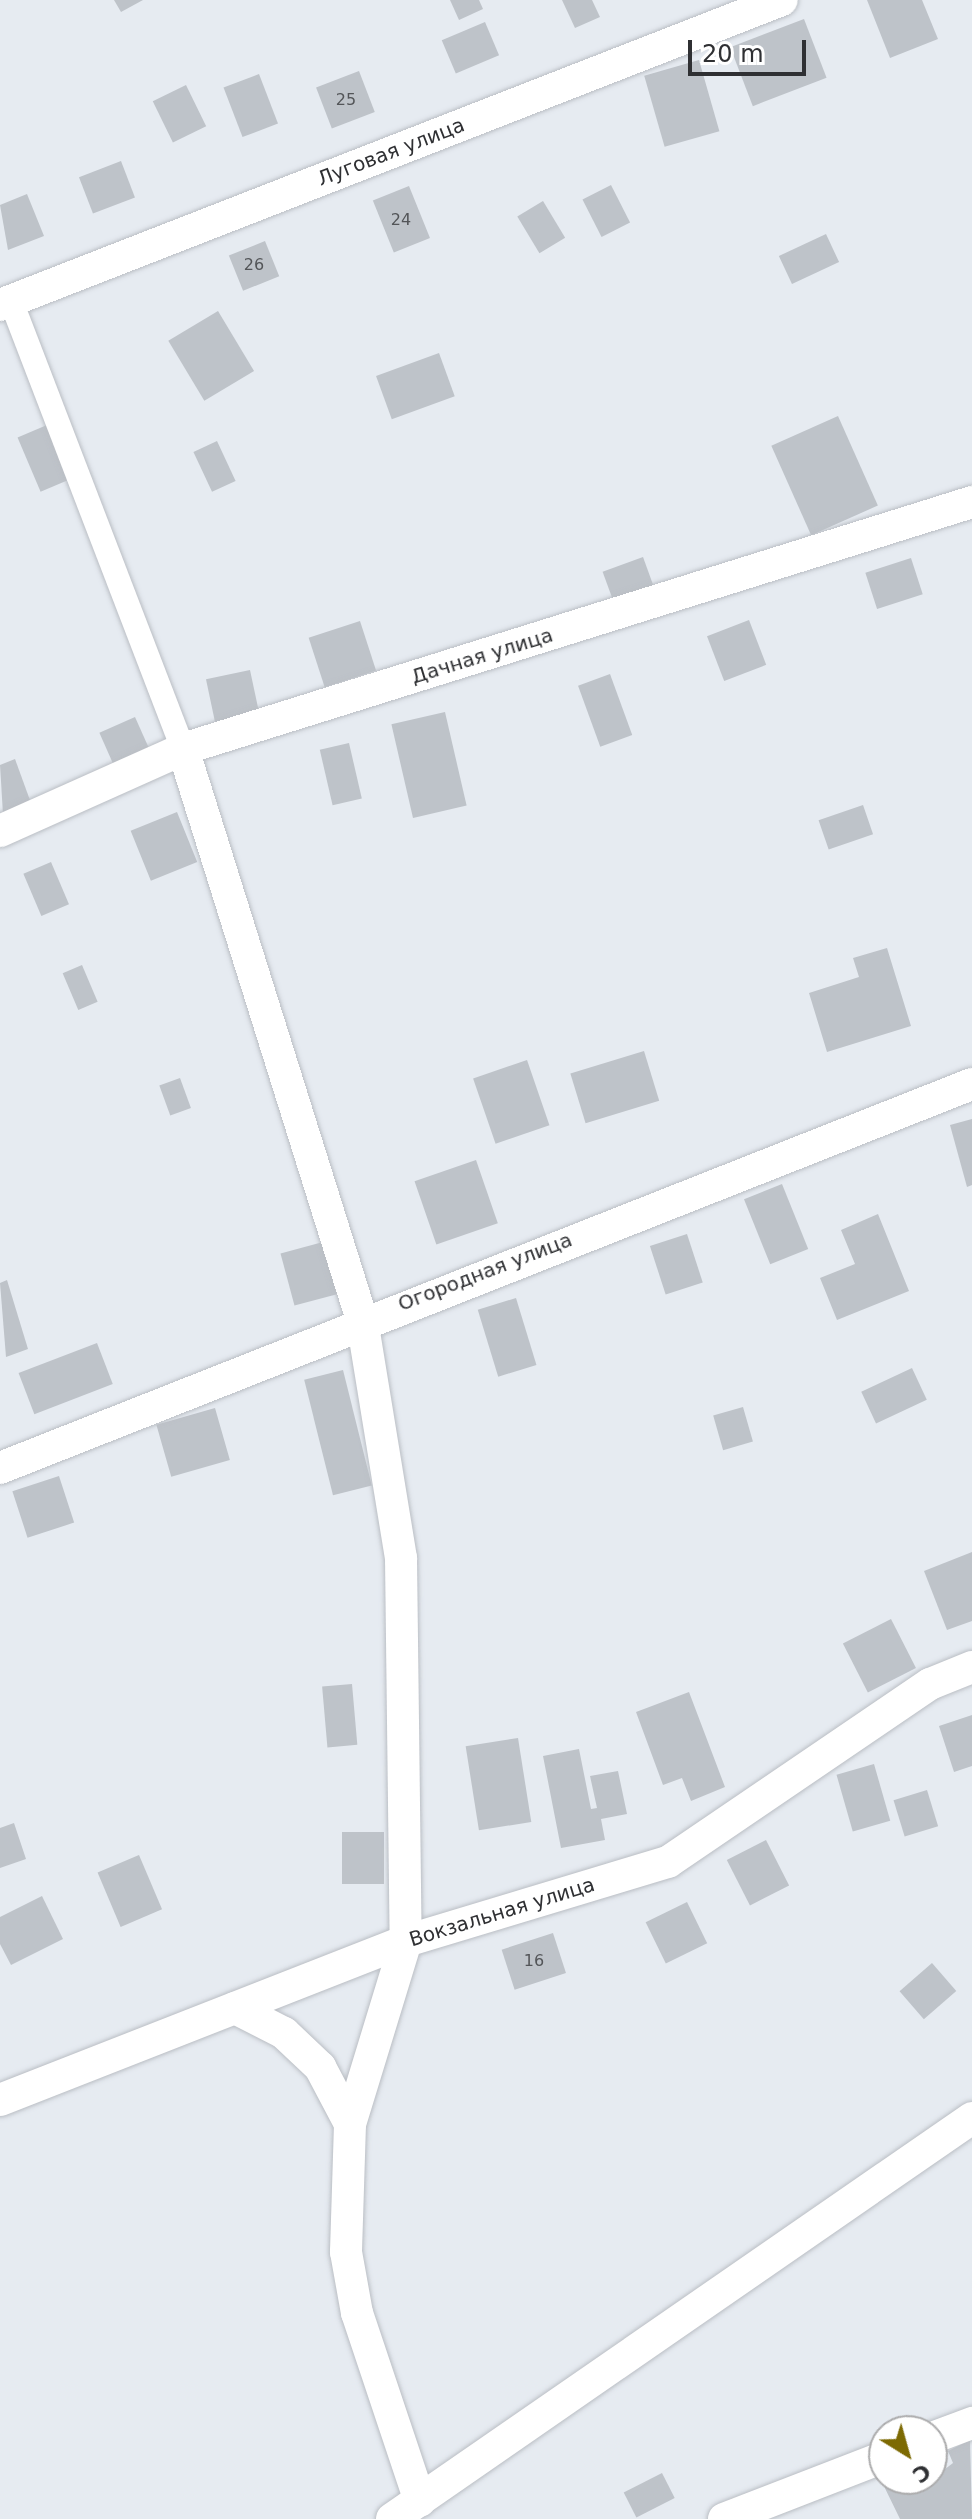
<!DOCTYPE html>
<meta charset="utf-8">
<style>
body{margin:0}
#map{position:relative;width:972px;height:2519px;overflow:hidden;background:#e6ebf1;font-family:"DejaVu Sans",sans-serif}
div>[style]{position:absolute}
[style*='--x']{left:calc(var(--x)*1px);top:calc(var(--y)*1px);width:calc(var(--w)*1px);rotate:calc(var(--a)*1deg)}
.building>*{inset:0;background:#bec3c9;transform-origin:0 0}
.roads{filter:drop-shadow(0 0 2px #babec4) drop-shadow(0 0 2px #babec4)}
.pedestrian>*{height:24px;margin:-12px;padding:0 12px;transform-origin:12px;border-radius:12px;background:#fff}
.minor>*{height:32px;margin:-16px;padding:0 16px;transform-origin:16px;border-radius:16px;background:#fff}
span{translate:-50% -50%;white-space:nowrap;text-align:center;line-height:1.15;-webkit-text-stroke:6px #fff;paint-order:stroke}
.number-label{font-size:16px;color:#535558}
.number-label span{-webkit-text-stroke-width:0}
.street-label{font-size:20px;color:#2f3033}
.north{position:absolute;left:868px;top:2415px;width:80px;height:80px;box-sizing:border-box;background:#fff;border:2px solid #acacad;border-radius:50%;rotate:143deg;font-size:22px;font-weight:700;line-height:32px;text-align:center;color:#2f3033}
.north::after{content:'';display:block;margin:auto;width:28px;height:36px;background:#7d6a03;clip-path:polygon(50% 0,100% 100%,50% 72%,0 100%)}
.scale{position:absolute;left:688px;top:40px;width:118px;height:36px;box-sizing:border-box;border:4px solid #2f3033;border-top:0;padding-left:10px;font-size:24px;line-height:28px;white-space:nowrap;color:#2f3033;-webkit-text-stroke:6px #fff;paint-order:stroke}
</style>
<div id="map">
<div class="building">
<div style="clip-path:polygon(114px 0,143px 0,121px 12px)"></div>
<div style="clip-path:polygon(450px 0,479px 0,483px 9px,459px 20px)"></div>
<div style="clip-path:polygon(562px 0,592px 0,600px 17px,575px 28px)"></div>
<div style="clip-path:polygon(867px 0,922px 0,938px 39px,890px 58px)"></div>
<div style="left:804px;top:19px;width:63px;height:79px;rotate:69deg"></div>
<div style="left:485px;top:22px;width:36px;height:47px;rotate:67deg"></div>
<div style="left:699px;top:60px;width:74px;height:57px;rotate:74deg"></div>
<div style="left:359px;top:71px;width:44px;height:46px;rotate:69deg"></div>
<div style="left:259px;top:74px;width:53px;height:38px;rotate:69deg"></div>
<div style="left:186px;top:85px;width:46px;height:37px;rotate:64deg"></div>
<div style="left:121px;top:161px;width:39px;height:45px;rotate:69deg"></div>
<div style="left:611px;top:185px;width:42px;height:32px;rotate:63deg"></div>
<div style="left:409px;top:186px;width:56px;height:39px;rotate:68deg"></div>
<div style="clip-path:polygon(27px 194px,44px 236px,8px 250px,0 205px)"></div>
<div style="left:543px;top:201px;width:43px;height:30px;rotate:59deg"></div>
<div style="left:826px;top:234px;width:31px;height:52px;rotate:65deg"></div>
<div style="left:265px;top:241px;width:38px;height:39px;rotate:68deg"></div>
<div style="left:218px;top:311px;width:70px;height:58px;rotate:59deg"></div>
<div style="left:439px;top:353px;width:46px;height:67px;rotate:70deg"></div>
<div style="left:838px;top:416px;width:98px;height:73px;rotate:66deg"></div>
<div style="left:47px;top:425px;width:59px;height:32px;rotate:67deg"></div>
<div style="left:217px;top:441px;width:44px;height:26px;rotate:65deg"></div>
<div style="left:643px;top:557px;width:35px;height:43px;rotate:70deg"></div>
<div style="left:911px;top:558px;width:38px;height:48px;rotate:72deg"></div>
<div style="left:749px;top:620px;width:48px;height:45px;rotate:69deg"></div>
<div style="left:360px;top:621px;width:52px;height:54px;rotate:72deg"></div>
<div style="left:250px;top:670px;width:44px;height:45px;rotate:78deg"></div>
<div style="left:610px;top:674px;width:65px;height:34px;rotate:70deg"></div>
<div style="left:445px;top:712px;width:96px;height:55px;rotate:77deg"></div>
<div style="left:135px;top:717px;width:34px;height:39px;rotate:66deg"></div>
<div style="left:349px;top:743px;width:57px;height:30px;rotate:77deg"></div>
<div style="clip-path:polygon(15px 759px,31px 803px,3px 814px,0 765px)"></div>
<div style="left:863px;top:805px;width:31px;height:47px;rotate:71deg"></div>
<div style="left:177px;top:812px;width:54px;height:50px;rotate:68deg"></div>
<div style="left:51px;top:862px;width:46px;height:30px;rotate:67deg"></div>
<div style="clip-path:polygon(887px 948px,911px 1026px,827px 1052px,809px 993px,859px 977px,853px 958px)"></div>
<div style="left:82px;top:965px;width:40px;height:21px;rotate:67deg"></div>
<div style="left:644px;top:1051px;width:52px;height:77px;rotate:73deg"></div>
<div style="left:527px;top:1060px;width:69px;height:57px;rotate:71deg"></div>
<div style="left:180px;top:1078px;width:32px;height:22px;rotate:70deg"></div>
<div style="clip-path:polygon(972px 1119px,972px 1185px,967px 1187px,950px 1125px)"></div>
<div style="left:476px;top:1160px;width:67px;height:65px;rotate:71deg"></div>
<div style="left:782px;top:1184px;width:70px;height:41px;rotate:68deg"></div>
<div style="clip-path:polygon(878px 1214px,909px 1291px,837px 1320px,820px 1278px,855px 1264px,841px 1230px)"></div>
<div style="left:687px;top:1234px;width:51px;height:39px;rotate:72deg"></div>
<div style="left:323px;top:1242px;width:54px;height:44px;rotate:75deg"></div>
<div style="clip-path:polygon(7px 1280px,28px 1349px,6px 1357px,0 1283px)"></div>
<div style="left:516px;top:1298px;width:70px;height:40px;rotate:73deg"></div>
<div style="left:97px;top:1343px;width:44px;height:84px;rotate:69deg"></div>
<div style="left:912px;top:1368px;width:35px;height:56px;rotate:65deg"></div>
<div style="left:343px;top:1370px;width:119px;height:40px;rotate:76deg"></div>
<div style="left:743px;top:1407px;width:36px;height:31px;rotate:74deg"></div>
<div style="left:215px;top:1408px;width:54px;height:61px;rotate:74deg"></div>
<div style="left:59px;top:1476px;width:49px;height:49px;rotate:72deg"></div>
<div style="clip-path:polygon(972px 1552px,972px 1621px,947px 1630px,924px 1571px)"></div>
<div style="left:891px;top:1619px;width:55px;height:54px;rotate:63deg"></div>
<div style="left:352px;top:1684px;width:61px;height:30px;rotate:85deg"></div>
<div style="clip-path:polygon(689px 1692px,725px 1787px,691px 1801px,682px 1778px,663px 1785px,636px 1712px)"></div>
<div style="clip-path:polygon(972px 1715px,972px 1766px,954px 1772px,939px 1726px)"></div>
<div style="left:518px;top:1738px;width:85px;height:53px;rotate:81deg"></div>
<div style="clip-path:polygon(579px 1749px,591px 1809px,597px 1808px,590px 1776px,618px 1771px,627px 1814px,601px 1819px,605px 1840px,561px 1848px,543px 1756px)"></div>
<div style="left:874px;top:1764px;width:59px;height:39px;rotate:74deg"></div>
<div style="left:927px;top:1790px;width:38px;height:35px;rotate:73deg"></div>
<div style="clip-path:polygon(14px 1823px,26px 1859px,0 1868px,0 1828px)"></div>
<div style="left:342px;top:1832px;width:42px;height:52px"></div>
<div style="left:766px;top:1840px;width:51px;height:44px;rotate:63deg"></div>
<div style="left:139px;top:1855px;width:59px;height:45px;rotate:67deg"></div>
<div style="clip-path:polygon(42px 1896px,63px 1939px,11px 1965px,0 1944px,0 1917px)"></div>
<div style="left:687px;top:1902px;width:46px;height:46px;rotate:64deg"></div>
<div style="left:553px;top:1933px;width:42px;height:54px;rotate:72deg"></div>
<div style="left:932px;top:1963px;width:37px;height:43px;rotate:49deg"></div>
<div style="clip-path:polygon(970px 2440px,972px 2519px,900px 2519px,879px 2476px,932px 2479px,953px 2463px,948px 2451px)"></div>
<div style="left:662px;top:2473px;width:28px;height:43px;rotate:63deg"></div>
</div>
<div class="roads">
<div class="pedestrian">
<div style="--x:11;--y:301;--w:480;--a:69"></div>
</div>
<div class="minor">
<div style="--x:0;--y:305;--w:839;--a:-21.31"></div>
<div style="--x:183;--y:749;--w:598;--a:72.59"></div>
<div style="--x:362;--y:1320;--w:241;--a:80.7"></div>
<div style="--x:401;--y:1558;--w:383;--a:89.3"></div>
<div style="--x:406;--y:1941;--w:191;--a:107"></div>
<div style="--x:350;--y:2124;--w:128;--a:91.8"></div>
<div style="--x:346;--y:2252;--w:62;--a:79.8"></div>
<div style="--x:357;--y:2313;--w:198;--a:71.5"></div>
<div style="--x:0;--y:831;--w:201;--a:-24.1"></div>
<div style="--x:183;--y:749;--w:827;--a:-17.38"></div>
<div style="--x:0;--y:1468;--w:1045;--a:-21.56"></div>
<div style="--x:235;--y:2008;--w:55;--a:27"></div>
<div style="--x:284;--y:2033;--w:50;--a:43.4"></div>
<div style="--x:320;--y:2067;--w:64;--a:62.2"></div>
<div style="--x:0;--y:2100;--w:436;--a:-21.4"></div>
<div style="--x:406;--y:1941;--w:274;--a:-16.8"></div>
<div style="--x:668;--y:1862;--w:317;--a:-34.2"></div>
<div style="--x:930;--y:1684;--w:45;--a:-22"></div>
<div style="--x:932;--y:2438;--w:43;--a:-20.6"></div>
<div style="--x:392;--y:2519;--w:705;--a:-34.66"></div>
<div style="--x:724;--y:2519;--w:172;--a:-21.2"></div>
</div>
</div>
<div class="number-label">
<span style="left:346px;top:100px">25</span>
<span style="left:401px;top:220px">24</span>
<span style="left:254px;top:265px">26</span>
<span style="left:534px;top:1961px">16</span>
</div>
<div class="street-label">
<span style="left:391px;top:152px;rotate:-21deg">Луговая улица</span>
<span style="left:482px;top:656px;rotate:-17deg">Дачная улица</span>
<span style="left:485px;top:1272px;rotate:-21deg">Огородная улица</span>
<span style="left:502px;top:1912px;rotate:-17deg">Вокзальная улица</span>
</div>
<div class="north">С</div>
<div class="scale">20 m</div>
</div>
